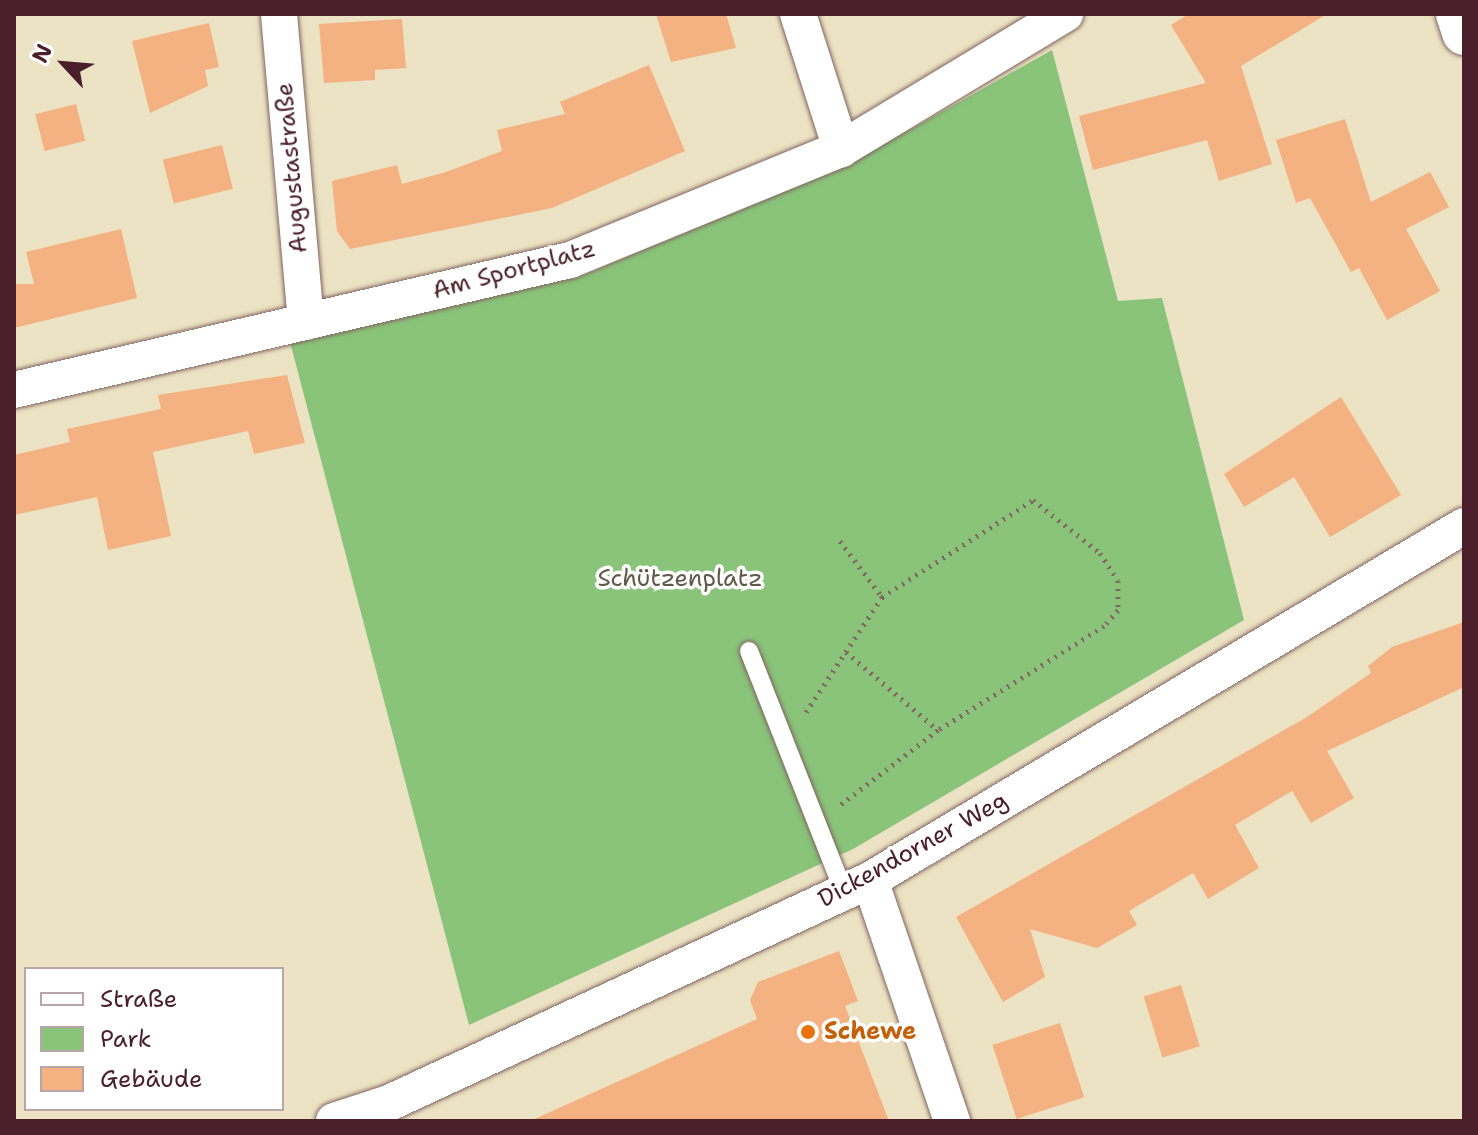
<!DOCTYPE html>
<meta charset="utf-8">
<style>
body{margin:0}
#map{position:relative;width:1478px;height:1135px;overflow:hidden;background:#ebe3c3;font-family:"Shantell Sans",sans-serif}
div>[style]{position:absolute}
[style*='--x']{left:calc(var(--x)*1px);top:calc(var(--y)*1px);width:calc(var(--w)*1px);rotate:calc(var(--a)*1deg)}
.green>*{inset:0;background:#89c47a}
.building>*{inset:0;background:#f4b181;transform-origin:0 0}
.path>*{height:5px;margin-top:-2.5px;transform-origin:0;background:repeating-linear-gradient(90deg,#826460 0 2px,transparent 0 8px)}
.roads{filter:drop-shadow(0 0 2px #826460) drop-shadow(0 0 2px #826460)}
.service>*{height:18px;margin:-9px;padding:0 9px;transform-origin:9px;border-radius:9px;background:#fff}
.minor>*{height:36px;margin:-18px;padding:0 18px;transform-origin:18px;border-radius:18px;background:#fff}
.tertiary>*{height:44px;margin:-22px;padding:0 22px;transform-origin:22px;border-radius:22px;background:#fff}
.dots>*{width:22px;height:22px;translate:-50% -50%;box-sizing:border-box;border:4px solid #fff;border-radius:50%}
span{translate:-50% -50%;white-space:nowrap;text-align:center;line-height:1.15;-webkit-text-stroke:7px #fff;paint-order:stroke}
.street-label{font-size:24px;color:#4a1f2b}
.park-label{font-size:24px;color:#605947}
.food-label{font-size:24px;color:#c56008;font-weight:700}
.left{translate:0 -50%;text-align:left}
.frame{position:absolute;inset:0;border:16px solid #4a1f2b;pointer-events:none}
.legend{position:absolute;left:24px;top:967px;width:260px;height:144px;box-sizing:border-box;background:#fff;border:2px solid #b7a5aa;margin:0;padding:10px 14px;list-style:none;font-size:24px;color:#4a1f2b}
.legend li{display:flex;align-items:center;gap:16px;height:40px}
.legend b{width:40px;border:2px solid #b7a5aa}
.north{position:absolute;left:24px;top:24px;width:80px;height:80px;-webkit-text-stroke:6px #fff;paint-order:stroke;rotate:296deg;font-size:22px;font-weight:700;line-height:32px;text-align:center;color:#4a1f2b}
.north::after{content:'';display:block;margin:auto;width:28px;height:36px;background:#4a1f2b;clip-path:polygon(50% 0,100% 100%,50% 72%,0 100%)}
</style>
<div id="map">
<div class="green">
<div style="clip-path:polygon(1052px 50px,1118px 301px,1162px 298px,1244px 620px,853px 849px,469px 1025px,289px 338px,579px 277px,849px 164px)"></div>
</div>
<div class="building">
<div style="clip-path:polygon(656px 14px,726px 14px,736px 48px,671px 62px)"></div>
<div style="clip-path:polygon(1189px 14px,1327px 14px,1241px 66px,1272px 164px,1219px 181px,1207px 140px,1093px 170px,1079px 116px,1206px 83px,1171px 25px)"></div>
<div style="clip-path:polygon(402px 19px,406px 68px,375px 70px,375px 80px,324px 83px,319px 24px)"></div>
<div style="clip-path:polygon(209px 23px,219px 67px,205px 70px,208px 86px,150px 113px,132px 41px)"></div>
<div style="clip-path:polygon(649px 65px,685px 151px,552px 208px,350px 249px,337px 231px,332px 181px,397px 165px,402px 184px,446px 172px,502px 151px,497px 130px,565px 114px,560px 102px)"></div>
<div style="left:76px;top:104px;width:38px;height:42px;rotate:76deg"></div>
<div style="clip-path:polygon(1345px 119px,1371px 202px,1430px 172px,1449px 207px,1406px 229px,1440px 291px,1387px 320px,1359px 268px,1351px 272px,1310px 198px,1296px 203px,1276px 140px)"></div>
<div style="left:222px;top:145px;width:45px;height:61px;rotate:76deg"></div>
<div style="clip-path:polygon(121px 229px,137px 298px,14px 328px,14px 284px,34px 284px,26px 252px)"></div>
<div style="clip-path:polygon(287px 375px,305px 443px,254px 454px,248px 431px,153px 452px,171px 536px,108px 550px,97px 497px,14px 515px,14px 455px,70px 442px,67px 429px,161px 409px,158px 395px)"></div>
<div style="clip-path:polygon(1341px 397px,1401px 495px,1330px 537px,1294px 477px,1244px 507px,1224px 474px)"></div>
<div style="clip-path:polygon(1464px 622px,1464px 687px,1327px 751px,1354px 798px,1311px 823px,1292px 791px,1235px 825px,1259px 868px,1208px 899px,1193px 873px,1129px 911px,1137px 925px,1097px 948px,1030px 929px,1045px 977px,1003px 1002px,956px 917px,1307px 717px,1371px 673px,1368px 666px,1392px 647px)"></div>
<div style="clip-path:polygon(839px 951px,858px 1001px,845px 1006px,889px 1121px,530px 1121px,757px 1019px,750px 1000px,758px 982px)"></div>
<div style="left:1181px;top:985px;width:64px;height:39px;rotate:73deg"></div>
<div style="left:1060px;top:1023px;width:78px;height:71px;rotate:72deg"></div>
</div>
<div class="path">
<div style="--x:840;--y:541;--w:70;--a:53.1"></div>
<div style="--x:846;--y:652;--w:121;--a:40.3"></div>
<div style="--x:806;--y:712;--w:138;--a:-56.5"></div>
<div style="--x:882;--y:597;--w:179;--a:-32.7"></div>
<div style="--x:1033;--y:500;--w:85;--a:38.3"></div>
<div style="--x:1100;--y:553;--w:33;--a:57"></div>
<div style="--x:1118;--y:581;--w:29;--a:90"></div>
<div style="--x:1118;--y:610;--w:21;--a:131"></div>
<div style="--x:1104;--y:626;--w:196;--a:147.9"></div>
<div style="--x:938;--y:730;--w:123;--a:142.6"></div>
</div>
<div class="roads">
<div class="service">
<div style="--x:749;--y:651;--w:259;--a:68.5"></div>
</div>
<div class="minor">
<div style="--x:279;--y:14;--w:309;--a:85"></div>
<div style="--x:798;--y:14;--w:142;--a:72.3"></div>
<div style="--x:14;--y:390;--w:571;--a:-13.16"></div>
<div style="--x:570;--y:260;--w:293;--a:-22.3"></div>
<div style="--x:841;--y:149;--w:262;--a:-31.1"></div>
<div style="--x:870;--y:880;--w:255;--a:71.2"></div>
<div style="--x:334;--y:1121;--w:58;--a:-18.1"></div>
<div style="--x:389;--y:1103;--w:530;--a:-24.87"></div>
<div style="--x:870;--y:880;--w:691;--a:-30.79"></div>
</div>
<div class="tertiary">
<div style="--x:1458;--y:14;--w:20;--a:72"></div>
</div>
</div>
<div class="dots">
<div style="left:808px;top:1032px;background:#e8710a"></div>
</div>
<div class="street-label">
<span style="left:292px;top:168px;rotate:-95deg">Augustastraße</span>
<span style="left:514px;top:270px;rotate:-15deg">Am Sportplatz</span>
<span style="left:913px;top:850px;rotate:-29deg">Dickendorner Weg</span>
</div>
<div class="park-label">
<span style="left:680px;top:579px">Schützenplatz</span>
</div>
<div class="food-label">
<span class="left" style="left:824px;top:1032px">Schewe</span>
</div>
<div class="frame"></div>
<ul class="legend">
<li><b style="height:10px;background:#fff"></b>Straße</li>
<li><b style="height:22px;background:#89c47a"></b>Park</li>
<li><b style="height:22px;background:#f4b181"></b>Gebäude</li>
</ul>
<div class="north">N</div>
</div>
